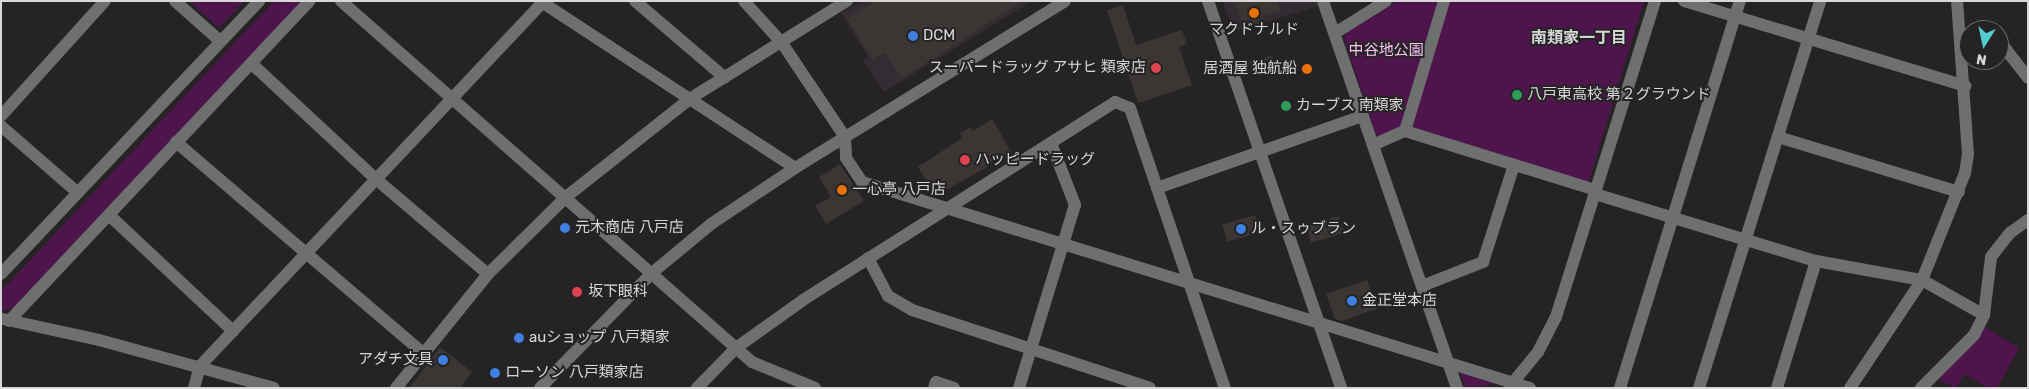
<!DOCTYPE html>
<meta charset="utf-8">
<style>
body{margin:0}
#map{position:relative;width:2029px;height:389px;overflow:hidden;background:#262325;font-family:Rubik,"Noto Sans JP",sans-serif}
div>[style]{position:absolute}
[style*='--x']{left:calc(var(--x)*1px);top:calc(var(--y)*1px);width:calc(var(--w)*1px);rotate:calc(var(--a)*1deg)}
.built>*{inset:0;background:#332c32}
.green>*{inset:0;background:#4e154c}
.building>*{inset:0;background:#393634;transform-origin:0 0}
.minor>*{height:12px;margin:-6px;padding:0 6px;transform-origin:6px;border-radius:6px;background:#6e7070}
.dots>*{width:14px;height:14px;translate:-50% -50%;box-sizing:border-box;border:2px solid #262325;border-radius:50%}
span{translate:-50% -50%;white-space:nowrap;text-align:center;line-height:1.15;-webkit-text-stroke:4px #262325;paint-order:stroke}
.poi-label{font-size:15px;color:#d8d7d8}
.left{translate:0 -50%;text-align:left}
.right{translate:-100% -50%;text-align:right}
.park-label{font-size:15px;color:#f8c1f3}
.neighbourhood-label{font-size:16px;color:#d8d7d8;font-weight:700}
.frame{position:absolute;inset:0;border:2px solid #d8d7d8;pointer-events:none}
.north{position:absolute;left:1959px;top:20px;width:50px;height:50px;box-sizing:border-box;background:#262325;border:1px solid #6d6b6d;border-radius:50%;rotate:190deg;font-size:14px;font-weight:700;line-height:20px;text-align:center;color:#d8d7d8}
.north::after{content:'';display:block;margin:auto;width:18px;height:22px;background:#52cdcf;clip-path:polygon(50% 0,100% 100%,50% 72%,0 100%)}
</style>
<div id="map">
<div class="built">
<div style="clip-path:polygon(862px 1px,1032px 1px,884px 92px,863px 61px,868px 57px,841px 13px)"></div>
<div style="clip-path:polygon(1223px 1px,1317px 1px,1318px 6px,1233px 32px)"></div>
</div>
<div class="green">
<div style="clip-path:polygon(189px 1px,244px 1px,219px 28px)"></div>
<div style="clip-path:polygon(274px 1px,302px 1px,13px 308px,1px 311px,1px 291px)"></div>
<div style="clip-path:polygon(1398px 1px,1439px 1px,1400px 127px,1381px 137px,1376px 134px,1344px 39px,1347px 32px)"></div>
<div style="clip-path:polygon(1449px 1px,1644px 1px,1588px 184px,1410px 127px)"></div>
<div style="clip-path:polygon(1983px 326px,2019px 348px,1997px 388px,1988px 388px,1964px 374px,1956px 388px,1935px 378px)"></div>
<div style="clip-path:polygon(1460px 373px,1496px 384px,1466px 388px)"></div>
</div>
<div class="building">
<div style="clip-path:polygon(875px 1px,1023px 1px,902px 78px,885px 53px,873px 60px,847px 19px)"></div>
<div style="clip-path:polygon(1234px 1px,1278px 1px,1280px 10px,1259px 17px,1262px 24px,1253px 26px,1251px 19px,1241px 22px)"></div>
<div style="clip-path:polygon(1123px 5px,1136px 45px,1182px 30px,1187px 44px,1179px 47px,1192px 85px,1138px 103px,1107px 10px)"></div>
<div style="left:1272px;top:55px;width:10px;height:24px;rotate:73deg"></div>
<div style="clip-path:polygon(992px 119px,1012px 153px,936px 196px,918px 167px,962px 138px,960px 134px,970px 127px,973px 131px)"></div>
<div style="clip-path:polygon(840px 164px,864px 201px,826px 224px,815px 206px,831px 197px,819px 177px)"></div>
<div style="left:1255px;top:215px;width:18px;height:34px;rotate:74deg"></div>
<div style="left:1339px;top:216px;width:18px;height:34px;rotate:74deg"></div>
<div style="clip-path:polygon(1367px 280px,1377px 309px,1342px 321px,1335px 319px,1326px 294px)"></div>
<div style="clip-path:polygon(440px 347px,472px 372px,460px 388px,409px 388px)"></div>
</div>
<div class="minor">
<div style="--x:175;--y:1;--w:60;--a:41.6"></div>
<div style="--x:341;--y:1;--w:547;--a:41.29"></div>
<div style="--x:752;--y:362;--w:68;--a:22.4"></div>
<div style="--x:540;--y:1;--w:305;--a:33.2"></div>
<div style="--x:635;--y:1;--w:118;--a:40.5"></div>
<div style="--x:744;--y:1;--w:57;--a:47.9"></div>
<div style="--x:782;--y:43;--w:113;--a:56.2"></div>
<div style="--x:845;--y:137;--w:21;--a:87"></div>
<div style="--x:846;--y:158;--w:29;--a:56"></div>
<div style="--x:862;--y:182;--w:699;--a:17.14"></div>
<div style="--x:1208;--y:1;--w:409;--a:71"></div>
<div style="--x:1323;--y:1;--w:410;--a:70.9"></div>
<div style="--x:1444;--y:1;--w:136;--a:106.7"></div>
<div style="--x:1405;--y:131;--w:200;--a:17.2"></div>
<div style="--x:1684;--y:1;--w:294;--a:16.8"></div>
<div style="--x:1335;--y:33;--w:60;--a:-32.1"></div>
<div style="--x:2004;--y:47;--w:39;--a:52"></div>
<div style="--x:252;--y:64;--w:171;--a:42.9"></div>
<div style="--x:377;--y:180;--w:145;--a:40.3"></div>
<div style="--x:1;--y:116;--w:155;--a:-47.9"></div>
<div style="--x:1;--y:126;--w:101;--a:41"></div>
<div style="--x:1778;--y:137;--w:189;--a:16.9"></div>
<div style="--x:176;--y:142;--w:323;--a:40.5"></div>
<div style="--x:1373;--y:145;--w:35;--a:-24"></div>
<div style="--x:1157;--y:188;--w:218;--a:-19.3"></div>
<div style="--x:1595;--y:194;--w:231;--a:16.9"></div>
<div style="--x:1816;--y:261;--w:108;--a:10.2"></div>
<div style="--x:1922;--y:280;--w:71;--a:29.4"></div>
<div style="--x:109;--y:215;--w:170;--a:43.1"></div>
<div style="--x:868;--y:258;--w:43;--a:62.2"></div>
<div style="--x:888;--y:296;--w:28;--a:30"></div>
<div style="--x:912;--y:310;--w:250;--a:18.1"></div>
<div style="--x:1;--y:274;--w:376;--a:-46.6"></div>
<div style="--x:1422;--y:286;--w:66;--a:-21.5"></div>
<div style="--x:1483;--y:262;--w:102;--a:-72.3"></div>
<div style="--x:3;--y:319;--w:98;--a:12.3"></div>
<div style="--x:99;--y:340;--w:181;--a:15.3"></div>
<div style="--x:9;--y:321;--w:439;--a:-46.8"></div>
<div style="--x:1510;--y:386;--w:44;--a:-50.5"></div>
<div style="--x:1538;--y:352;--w:39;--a:-63"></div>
<div style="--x:1556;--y:317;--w:331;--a:-72.6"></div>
<div style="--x:194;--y:388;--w:23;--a:-75"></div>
<div style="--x:200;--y:366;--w:502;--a:-46.7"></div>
<div style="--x:396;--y:388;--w:146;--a:-51.1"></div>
<div style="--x:488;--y:274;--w:110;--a:-44.6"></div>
<div style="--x:566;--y:197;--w:159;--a:-38.4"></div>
<div style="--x:691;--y:98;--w:184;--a:-31.9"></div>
<div style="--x:540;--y:388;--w:161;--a:-45.8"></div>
<div style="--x:652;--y:273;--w:77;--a:-39.7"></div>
<div style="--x:711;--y:224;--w:101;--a:-33.7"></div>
<div style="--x:795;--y:168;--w:317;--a:-31.7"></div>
<div style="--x:697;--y:388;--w:56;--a:-45.7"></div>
<div style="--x:736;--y:348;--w:82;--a:-35.6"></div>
<div style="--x:803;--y:300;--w:370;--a:-32.4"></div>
<div style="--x:1115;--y:102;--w:16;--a:22"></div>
<div style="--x:1130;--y:108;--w:296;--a:71.3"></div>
<div style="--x:934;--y:388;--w:6;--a:-72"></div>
<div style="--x:936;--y:382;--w:19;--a:18"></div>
<div style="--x:1019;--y:388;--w:191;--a:-73"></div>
<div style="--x:1075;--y:205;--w:66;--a:-111.2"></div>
<div style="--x:1620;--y:388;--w:405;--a:-72.8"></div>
<div style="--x:1699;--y:388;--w:405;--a:-72.6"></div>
<div style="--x:1777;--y:388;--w:133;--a:-72.9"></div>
<div style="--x:1850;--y:388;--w:130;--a:-56.3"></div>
<div style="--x:1922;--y:280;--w:115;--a:-68.1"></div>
<div style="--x:1965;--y:173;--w:19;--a:-81"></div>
<div style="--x:1968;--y:154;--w:153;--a:-94.1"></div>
<div style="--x:1921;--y:388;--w:75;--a:-45"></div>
<div style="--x:1974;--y:335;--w:22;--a:-63"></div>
<div style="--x:1984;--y:315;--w:58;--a:-83.1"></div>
<div style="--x:1991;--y:257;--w:31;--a:-52"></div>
<div style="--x:2010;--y:233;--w:22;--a:-36"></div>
</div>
<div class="dots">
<div style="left:1254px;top:13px;background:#e8710a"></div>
<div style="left:913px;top:36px;background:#3f7fe0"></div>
<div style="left:1156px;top:68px;background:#e0444e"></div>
<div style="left:1307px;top:69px;background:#e8710a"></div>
<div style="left:1517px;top:95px;background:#2e9e5b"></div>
<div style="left:1286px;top:106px;background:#2e9e5b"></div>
<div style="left:965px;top:160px;background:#e0444e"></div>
<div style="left:842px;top:190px;background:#e8710a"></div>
<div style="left:565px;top:228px;background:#3f7fe0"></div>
<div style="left:1241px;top:229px;background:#3f7fe0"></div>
<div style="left:577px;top:292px;background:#e0444e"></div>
<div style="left:1352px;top:301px;background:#3f7fe0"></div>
<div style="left:519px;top:338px;background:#3f7fe0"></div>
<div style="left:443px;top:360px;background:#3f7fe0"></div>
<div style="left:495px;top:373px;background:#3f7fe0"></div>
</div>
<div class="poi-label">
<span style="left:1254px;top:30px">マクドナルド</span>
<span class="left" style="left:923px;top:36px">DCM</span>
<span class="right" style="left:1146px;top:68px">スーパードラッグ アサヒ 類家店</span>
<span class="right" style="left:1297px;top:69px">居酒屋 独航船</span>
<span class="left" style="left:1527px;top:95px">八戸東高校 第２グラウンド</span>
<span class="left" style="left:1296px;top:106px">カーブス 南類家</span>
<span class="left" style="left:975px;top:160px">ハッピードラッグ</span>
<span class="left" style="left:852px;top:190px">一心亭 八戸店</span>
<span class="left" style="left:575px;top:228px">元木商店 八戸店</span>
<span class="left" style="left:1251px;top:229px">ル・スゥブラン</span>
<span class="left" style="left:588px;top:292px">坂下眼科</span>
<span class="left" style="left:1362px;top:301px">金正堂本店</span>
<span class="left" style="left:529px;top:338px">auショップ 八戸類家</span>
<span class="right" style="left:433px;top:360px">アダチ文具</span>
<span class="left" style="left:505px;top:373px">ローソン 八戸類家店</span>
</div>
<div class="park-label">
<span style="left:1386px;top:51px">中谷地公園</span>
</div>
<div class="neighbourhood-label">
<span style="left:1579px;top:38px">南類家一丁目</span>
</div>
<div class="frame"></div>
<div class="north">N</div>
</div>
